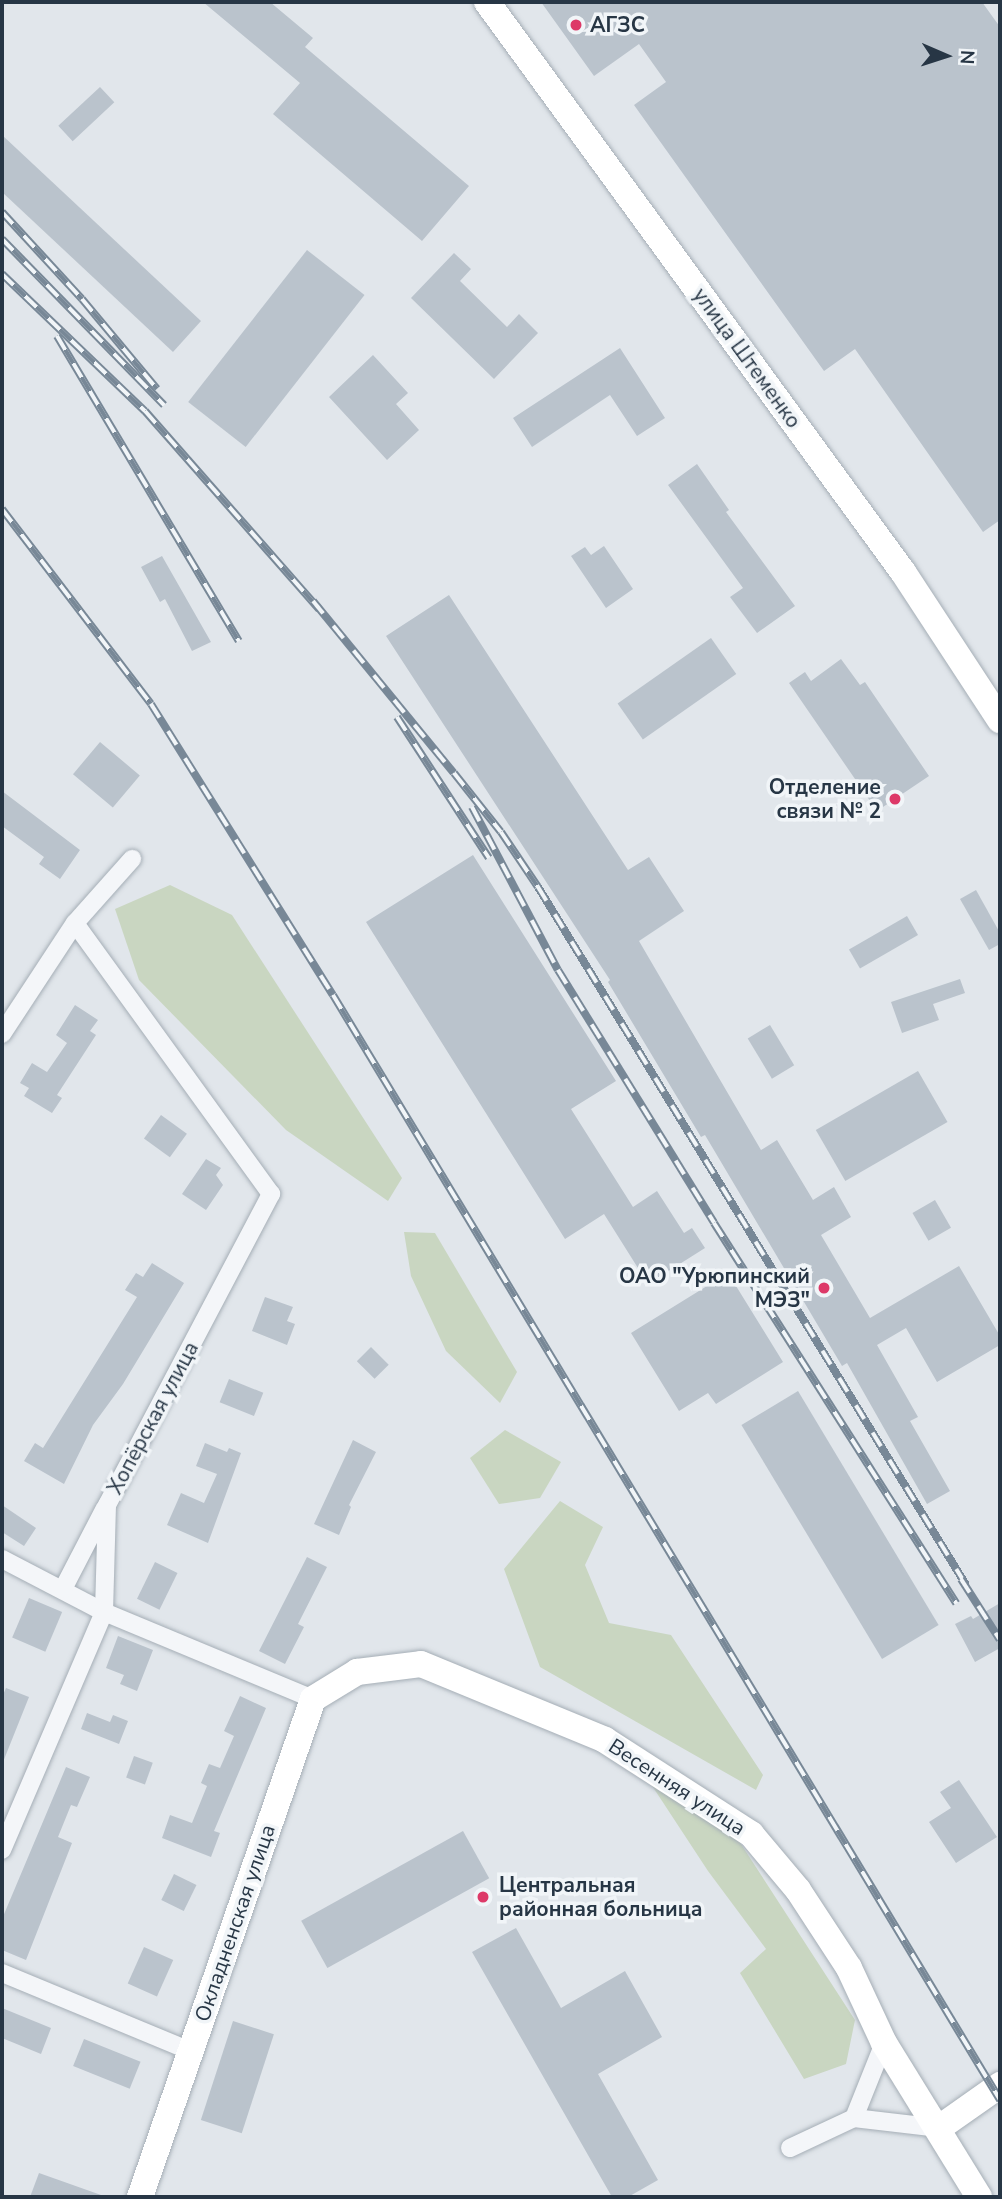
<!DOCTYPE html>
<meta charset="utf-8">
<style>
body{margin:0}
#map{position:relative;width:1002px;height:2199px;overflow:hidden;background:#e1e6eb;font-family:"Nunito Sans",sans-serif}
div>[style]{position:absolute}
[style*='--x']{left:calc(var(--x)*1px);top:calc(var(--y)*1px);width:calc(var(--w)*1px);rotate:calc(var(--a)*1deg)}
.green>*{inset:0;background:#c9d6c1}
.building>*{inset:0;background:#bac3cc;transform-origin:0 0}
.roads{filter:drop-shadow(0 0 2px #a5aeb6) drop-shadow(0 0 2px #a5aeb6)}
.street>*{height:18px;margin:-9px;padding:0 9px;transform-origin:9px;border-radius:9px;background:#f4f6f9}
.secondary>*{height:26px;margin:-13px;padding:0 13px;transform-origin:13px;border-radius:13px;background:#fff}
.rail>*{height:8px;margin-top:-4px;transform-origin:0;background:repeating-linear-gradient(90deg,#f1f5f8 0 16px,#788897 0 32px);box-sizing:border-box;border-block:2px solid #788897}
.dots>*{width:19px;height:19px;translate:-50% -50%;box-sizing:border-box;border:4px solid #f1f5f8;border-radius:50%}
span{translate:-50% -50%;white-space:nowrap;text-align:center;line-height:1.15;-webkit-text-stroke:7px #f1f5f8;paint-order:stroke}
.poi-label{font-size:21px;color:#273645;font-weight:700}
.left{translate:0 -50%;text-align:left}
.right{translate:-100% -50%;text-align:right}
.street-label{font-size:21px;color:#273645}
.frame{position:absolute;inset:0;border:4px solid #273645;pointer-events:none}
.north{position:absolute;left:911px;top:21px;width:70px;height:70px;-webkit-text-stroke:5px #f1f5f8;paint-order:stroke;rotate:93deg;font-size:19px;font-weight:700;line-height:28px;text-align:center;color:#273645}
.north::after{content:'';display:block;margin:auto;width:24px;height:32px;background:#273645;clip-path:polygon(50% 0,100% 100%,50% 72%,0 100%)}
</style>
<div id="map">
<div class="green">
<div style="clip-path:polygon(170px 885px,232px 915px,402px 1178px,388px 1201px,286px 1130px,139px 980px,115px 909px)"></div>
<div style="clip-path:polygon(404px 1232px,435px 1233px,517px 1372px,500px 1403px,446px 1351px,411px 1276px)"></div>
<div style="clip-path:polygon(505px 1430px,561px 1462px,540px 1498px,499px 1504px,470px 1458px)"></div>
<div style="clip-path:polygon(560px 1501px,603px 1527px,585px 1565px,609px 1623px,671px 1635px,763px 1775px,756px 1790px,540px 1667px,504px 1569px)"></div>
<div style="clip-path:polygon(643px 1772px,739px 1841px,855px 2020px,846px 2064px,804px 2079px,740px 1973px,766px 1949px,708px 1871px)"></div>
</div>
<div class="building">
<div style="clip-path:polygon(203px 2px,270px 2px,313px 38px,305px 47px,469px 186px,422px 241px,273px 114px,300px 83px)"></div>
<div style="clip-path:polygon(541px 2px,982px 2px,1000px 27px,1000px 520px,983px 532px,855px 349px,824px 371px,634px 105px,666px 82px,639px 44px,594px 76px)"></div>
<div style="left:100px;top:87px;width:21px;height:57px;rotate:47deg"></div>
<div style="clip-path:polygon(2px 135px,201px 321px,173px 352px,2px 192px)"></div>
<div style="left:307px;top:250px;width:73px;height:193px;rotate:38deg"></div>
<div style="clip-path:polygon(454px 253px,471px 269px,460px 281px,507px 327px,519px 314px,538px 333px,494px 379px,411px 298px)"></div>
<div style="clip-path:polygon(620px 348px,665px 418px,637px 436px,610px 395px,532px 447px,513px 418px)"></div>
<div style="clip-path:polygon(373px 355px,408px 393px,396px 404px,419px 430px,387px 460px,329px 397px)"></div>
<div style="clip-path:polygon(697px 464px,729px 510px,726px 512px,795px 606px,757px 633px,730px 597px,743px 588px,668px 485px)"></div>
<div style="clip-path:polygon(604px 546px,633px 589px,606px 608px,571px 556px,585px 547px,591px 555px)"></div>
<div style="clip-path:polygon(162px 556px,211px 642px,192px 651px,165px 599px,160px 602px,141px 567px)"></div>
<div style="clip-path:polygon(449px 595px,628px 870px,649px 857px,684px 911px,639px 941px,761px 1150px,777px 1140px,813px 1200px,834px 1187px,851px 1217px,821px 1235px,870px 1318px,959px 1266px,1000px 1336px,1000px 1345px,937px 1382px,906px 1328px,877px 1345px,918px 1417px,910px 1421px,950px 1491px,927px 1504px,847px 1363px,842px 1366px,705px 1135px,701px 1137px,608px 982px,610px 980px,386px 636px)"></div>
<div style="left:711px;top:638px;width:44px;height:114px;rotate:55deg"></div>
<div style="clip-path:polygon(841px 659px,860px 685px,865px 682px,929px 776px,877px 811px,789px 683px,805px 672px,811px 681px)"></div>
<div style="left:100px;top:742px;width:52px;height:42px;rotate:40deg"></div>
<div style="clip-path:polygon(2px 791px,80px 850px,60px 879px,39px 864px,44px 857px,2px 826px)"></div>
<div style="clip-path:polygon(473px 855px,616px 1081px,571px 1109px,633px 1207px,657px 1191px,684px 1233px,692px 1228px,705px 1248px,648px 1284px,604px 1214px,565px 1239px,366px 922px)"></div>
<div style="clip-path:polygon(976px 890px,1000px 933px,1000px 944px,989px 950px,960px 899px)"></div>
<div style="left:907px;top:916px;width:22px;height:67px;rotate:60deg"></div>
<div style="clip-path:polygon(960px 979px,965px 993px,933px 1004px,939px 1020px,902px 1033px,891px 1002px)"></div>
<div style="clip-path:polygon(75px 1005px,98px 1020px,90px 1031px,96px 1035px,57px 1095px,62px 1098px,52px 1113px,24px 1096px,29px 1088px,20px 1083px,32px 1063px,47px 1072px,67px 1043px,56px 1035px)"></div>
<div style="left:770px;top:1025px;width:47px;height:26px;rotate:59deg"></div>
<div style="left:918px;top:1071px;width:59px;height:118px;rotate:60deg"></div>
<div style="left:161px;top:1115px;width:32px;height:29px;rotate:36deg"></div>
<div style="clip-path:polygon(206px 1159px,221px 1168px,216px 1175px,223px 1185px,206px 1210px,182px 1194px)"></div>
<div style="left:935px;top:1200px;width:32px;height:26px;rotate:60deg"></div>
<div style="clip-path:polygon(152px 1263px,184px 1283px,123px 1384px,93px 1425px,64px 1484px,24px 1461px,35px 1443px,43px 1448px,137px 1297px,125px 1290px,136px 1273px,143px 1277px)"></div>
<div style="clip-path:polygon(728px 1273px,783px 1362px,716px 1404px,708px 1393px,679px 1411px,631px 1333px)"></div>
<div style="clip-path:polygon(265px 1297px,293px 1307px,287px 1321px,295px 1324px,287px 1345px,252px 1331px)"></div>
<div style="left:371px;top:1347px;width:25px;height:20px;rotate:45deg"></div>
<div style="left:229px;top:1379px;width:37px;height:25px;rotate:22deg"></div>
<div style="left:798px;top:1391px;width:273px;height:66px;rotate:59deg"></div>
<div style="clip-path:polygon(353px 1440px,376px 1452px,349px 1505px,351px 1507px,339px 1535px,314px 1524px)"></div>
<div style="clip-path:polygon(205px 1443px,227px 1452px,229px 1448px,241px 1453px,208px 1543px,167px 1525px,181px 1493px,204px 1503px,217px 1474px,196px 1466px)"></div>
<div style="clip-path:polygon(2px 1505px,36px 1528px,24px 1546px,2px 1532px)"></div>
<div style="clip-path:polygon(307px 1557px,327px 1567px,298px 1624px,304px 1627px,285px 1664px,259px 1651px)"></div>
<div style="left:155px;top:1562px;width:25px;height:41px;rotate:26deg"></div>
<div style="left:29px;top:1598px;width:36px;height:43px;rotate:23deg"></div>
<div style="clip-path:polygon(1000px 1603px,1000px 1648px,975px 1662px,955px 1624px,971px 1616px,973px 1619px)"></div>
<div style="clip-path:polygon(118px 1636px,153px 1650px,137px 1691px,120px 1684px,124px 1675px,106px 1668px)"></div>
<div style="clip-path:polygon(6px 1688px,29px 1697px,3px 1762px,2px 1697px)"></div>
<div style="clip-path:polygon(240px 1696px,266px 1708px,214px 1831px,220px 1833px,211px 1857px,162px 1838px,170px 1815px,192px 1823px,207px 1786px,201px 1783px,209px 1764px,220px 1768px,234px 1736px,224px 1731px)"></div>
<div style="clip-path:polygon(87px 1713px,110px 1722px,113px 1715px,128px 1721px,119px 1744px,81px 1729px)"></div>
<div style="left:134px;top:1756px;width:20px;height:23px;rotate:20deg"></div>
<div style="clip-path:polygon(66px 1767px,90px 1777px,77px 1807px,71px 1805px,58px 1837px,72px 1843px,26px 1960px,2px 1950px,2px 1919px)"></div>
<div style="clip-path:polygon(959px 1780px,997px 1837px,956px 1863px,929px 1822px,951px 1808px,940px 1792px)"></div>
<div style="left:463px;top:1831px;width:54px;height:185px;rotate:61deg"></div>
<div style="left:174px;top:1874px;width:25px;height:29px;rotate:26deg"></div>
<div style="clip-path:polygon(516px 1928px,561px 2008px,625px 1971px,662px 2037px,598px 2074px,658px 2180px,628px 2197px,612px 2197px,472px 1952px)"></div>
<div style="left:144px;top:1947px;width:32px;height:40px;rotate:24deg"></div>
<div style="clip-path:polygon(2px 2008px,51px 2028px,41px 2054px,2px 2038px)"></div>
<div style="left:233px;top:2021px;width:43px;height:104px;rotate:18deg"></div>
<div style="left:84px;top:2039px;width:61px;height:29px;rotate:22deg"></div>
<div style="clip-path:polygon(39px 2173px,101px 2195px,101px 2197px,30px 2197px)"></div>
</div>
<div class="roads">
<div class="street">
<div style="--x:2;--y:1034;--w:133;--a:-56.7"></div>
<div style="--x:75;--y:923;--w:86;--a:-48.3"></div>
<div style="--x:2;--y:1559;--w:115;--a:27.5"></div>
<div style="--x:104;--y:1612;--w:226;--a:22.6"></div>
<div style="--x:63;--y:1589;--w:91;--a:-62.6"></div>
<div style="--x:2;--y:1850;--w:259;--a:-66.8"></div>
<div style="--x:104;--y:1612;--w:107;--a:-88.4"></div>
<div style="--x:107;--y:1505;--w:352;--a:-62.2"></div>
<div style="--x:271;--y:1194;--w:334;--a:-125.9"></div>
<div style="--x:2;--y:1973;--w:204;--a:22.5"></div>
<div style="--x:854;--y:2118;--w:81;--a:-68.2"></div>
<div style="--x:790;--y:2148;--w:71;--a:-25.1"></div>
<div style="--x:854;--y:2118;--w:86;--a:6.7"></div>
</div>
<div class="secondary">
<div style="--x:487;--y:2;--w:706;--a:53.88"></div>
<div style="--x:903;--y:572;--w:177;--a:56.8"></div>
<div style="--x:939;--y:2128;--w:75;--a:-35.2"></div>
<div style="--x:140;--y:2197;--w:527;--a:-70.84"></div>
<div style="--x:313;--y:1699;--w:52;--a:-31.5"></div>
<div style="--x:357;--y:1672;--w:64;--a:-7.1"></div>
<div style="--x:421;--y:1664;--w:199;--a:22.4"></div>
<div style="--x:605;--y:1740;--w:174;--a:32.8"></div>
<div style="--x:751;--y:1834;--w:73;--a:50"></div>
<div style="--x:798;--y:1890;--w:93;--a:56.8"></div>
<div style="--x:849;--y:1968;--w:83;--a:65"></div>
<div style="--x:884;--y:2043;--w:181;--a:58.3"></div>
</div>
</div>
<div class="rail">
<div style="--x:2;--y:212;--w:118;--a:47.4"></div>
<div style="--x:82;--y:299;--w:117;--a:50.2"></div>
<div style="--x:2;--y:239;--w:232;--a:45.7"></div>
<div style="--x:2;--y:274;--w:198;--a:43.8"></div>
<div style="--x:145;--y:411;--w:264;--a:48.7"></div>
<div style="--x:57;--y:336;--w:355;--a:59.2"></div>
<div style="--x:2;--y:509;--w:245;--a:52.6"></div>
<div style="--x:151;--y:704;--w:343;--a:58"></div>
<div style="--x:333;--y:995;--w:1291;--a:58.88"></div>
<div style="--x:313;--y:601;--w:222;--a:50.7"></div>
<div style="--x:454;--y:773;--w:75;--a:51.5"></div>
<div style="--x:501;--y:832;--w:66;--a:56.1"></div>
<div style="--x:538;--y:887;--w:819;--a:58.48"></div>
<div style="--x:397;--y:717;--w:168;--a:56.9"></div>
<div style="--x:472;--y:807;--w:184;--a:62.2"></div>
<div style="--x:558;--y:970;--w:297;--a:58.3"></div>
<div style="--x:714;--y:1223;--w:451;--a:57.5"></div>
<div style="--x:961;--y:1579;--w:72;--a:57.4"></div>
</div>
<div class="dots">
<div style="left:576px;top:25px;background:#dd3968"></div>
<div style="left:895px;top:799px;background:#dd3968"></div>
<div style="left:824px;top:1288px;background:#dd3968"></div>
<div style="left:483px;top:1897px;background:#dd3968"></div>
</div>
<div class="poi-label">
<span class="left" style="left:590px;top:25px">АГЗС</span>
<span class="right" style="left:881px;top:799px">Отделение<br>связи № 2</span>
<span class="right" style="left:810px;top:1288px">ОАО "Урюпинский<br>МЭЗ"</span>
<span class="left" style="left:499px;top:1897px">Центральная<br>районная больница</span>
</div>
<div class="street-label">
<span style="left:747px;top:358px;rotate:54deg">улица Штеменко</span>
<span style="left:153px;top:1418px;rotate:-62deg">Хопёрская улица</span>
<span style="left:677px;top:1787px;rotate:33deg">Весенняя улица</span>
<span style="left:235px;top:1923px;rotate:-71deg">Окладненская улица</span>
</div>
<div class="frame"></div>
<div class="north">N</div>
</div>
